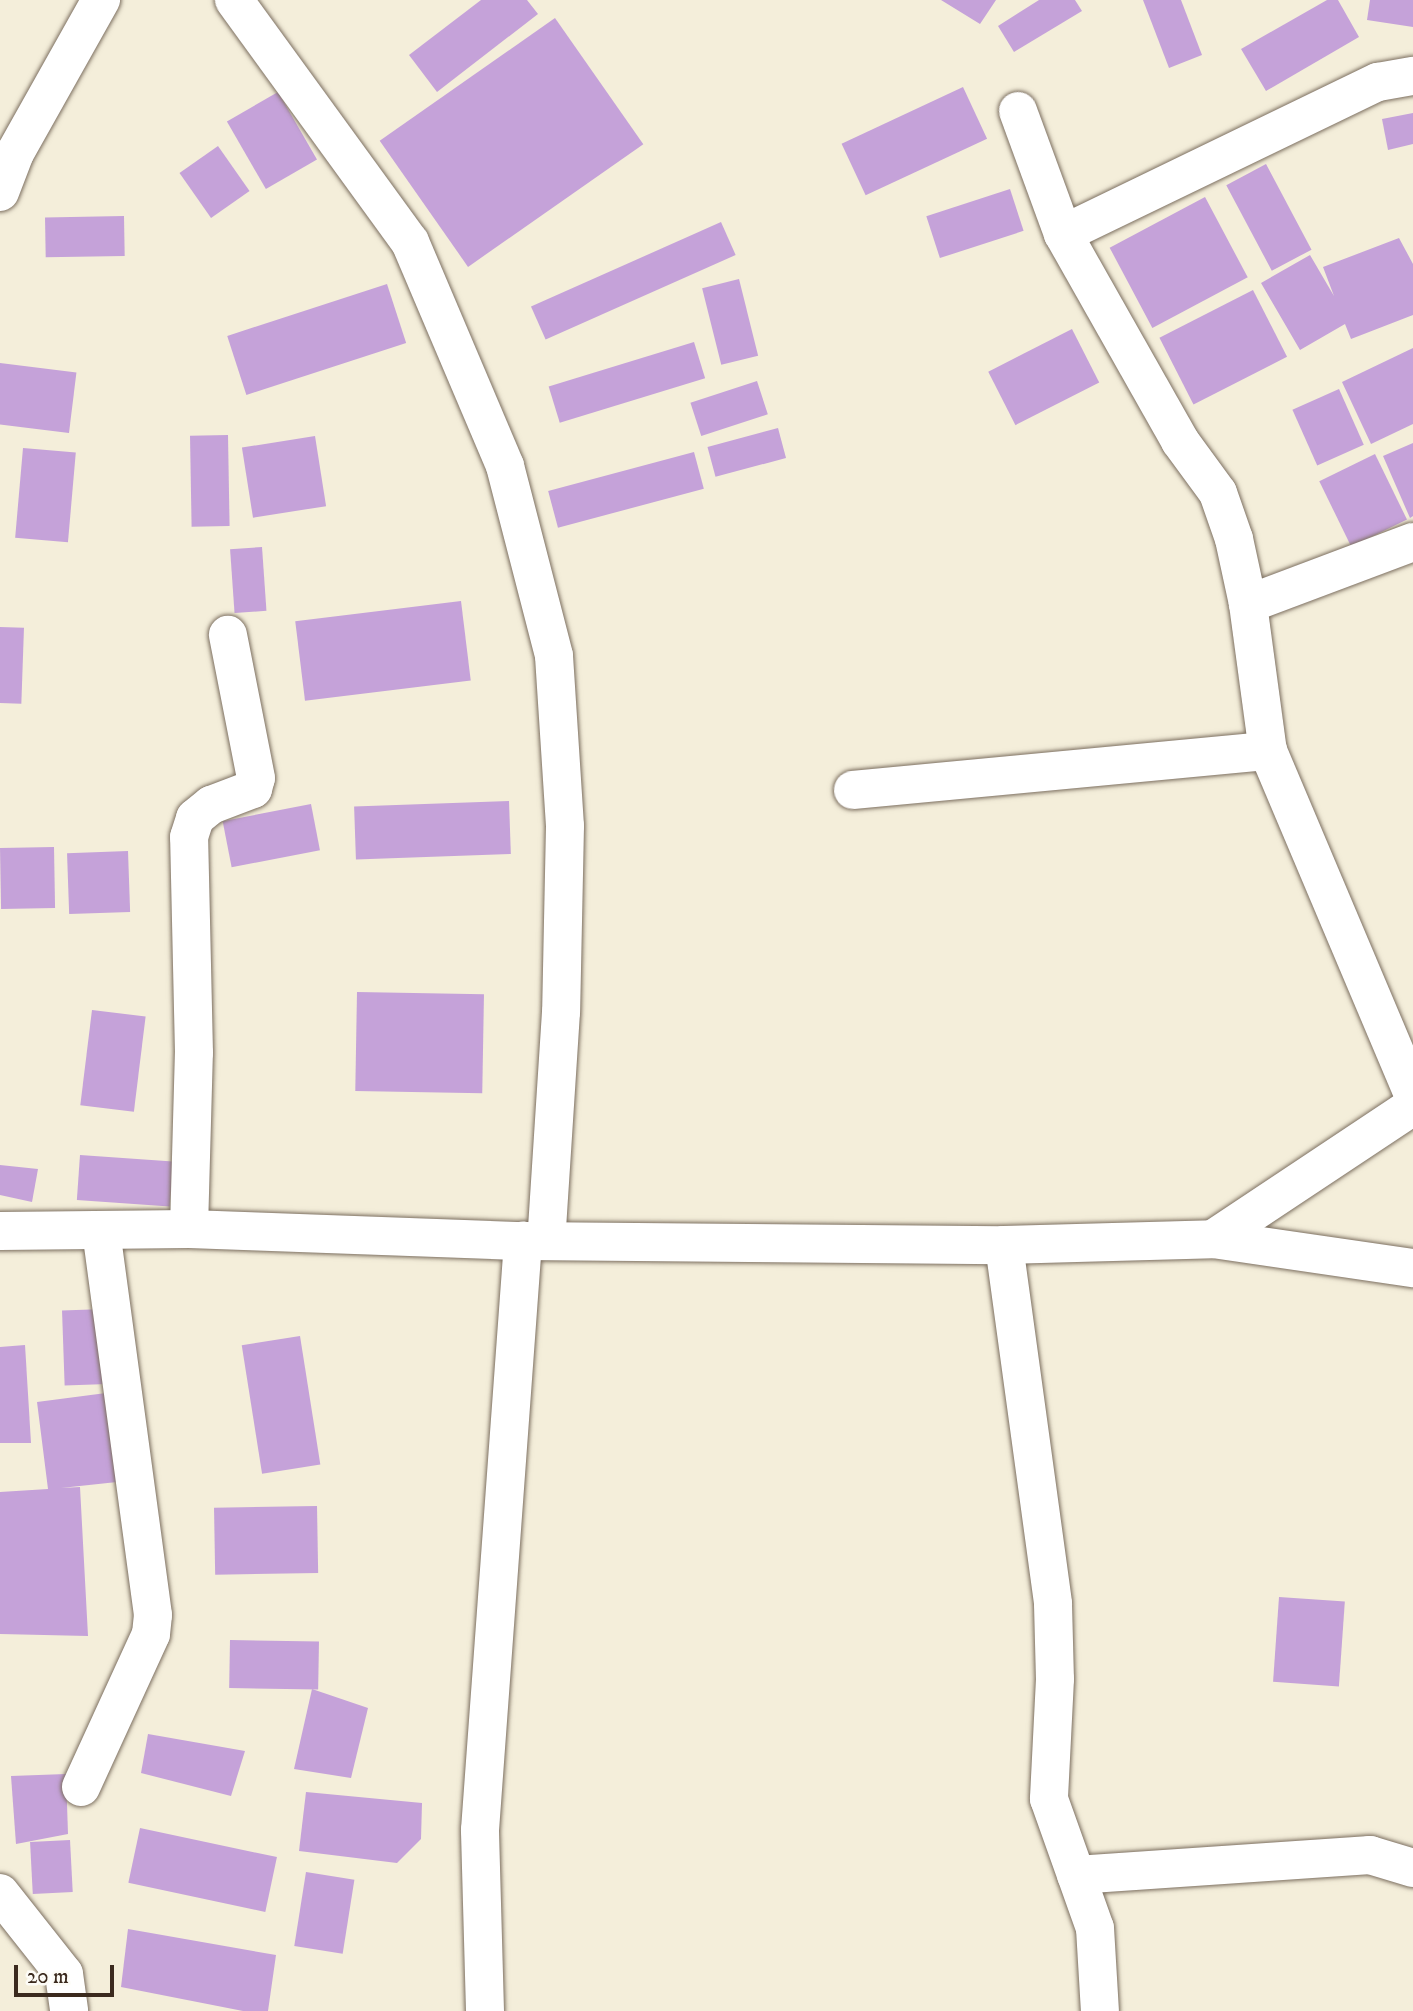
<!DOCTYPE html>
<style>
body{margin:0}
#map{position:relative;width:1413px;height:2011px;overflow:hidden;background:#f4eeda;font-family:"IM FELL DW Pica",serif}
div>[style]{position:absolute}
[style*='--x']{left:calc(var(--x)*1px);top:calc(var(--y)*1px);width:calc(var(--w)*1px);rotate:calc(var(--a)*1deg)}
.building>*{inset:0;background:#c5a2d9;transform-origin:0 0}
.roads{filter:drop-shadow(0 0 2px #7c6f60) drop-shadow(0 0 2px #7c6f60)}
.minor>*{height:38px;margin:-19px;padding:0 19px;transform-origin:19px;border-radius:19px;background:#fff}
span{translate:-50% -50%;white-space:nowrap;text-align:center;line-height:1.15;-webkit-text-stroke:5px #fdfcf7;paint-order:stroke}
.scale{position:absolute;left:14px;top:1965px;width:100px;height:32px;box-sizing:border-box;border:4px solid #3b2a1e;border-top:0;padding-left:9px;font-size:21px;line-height:24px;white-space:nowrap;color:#3b2a1e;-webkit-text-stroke:5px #fdfcf7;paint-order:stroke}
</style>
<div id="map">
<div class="building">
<div style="clip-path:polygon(481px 0,527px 0,538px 14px,437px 92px,409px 55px)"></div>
<div style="clip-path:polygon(941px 0,996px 0,980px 24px)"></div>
<div style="clip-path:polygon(1039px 0,1075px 0,1082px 11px,1014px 52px,998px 26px)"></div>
<div style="clip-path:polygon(1143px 0,1181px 0,1202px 55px,1169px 68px)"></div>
<div style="clip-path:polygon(1327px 0,1338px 0,1359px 37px,1266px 91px,1241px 49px)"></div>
<div style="clip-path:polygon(1370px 0,1413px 0,1413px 27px,1367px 20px)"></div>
<div style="left:555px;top:18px;width:154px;height:214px;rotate:55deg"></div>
<div style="left:963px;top:87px;width:57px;height:134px;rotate:65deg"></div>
<div style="left:278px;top:92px;width:78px;height:59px;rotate:60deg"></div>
<div style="clip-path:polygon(1413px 113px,1413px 144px,1388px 150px,1382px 119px)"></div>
<div style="left:218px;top:146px;width:55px;height:47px;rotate:55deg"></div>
<div style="left:1266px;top:164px;width:97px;height:45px;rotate:62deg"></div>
<div style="left:1010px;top:189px;width:44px;height:88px;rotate:72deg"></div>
<div style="left:1205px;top:197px;width:91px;height:108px;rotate:62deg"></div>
<div style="left:124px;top:216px;width:40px;height:79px;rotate:89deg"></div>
<div style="left:721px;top:222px;width:36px;height:208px;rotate:66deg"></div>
<div style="clip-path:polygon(1399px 238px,1413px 264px,1413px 315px,1351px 339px,1345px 324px,1300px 350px,1261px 283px,1310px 255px,1334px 296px,1323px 267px)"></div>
<div style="left:739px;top:279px;width:79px;height:38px;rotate:76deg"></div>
<div style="left:387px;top:284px;width:62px;height:168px;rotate:72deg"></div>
<div style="left:1253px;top:290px;width:75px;height:105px;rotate:63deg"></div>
<div style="left:1072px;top:329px;width:60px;height:94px;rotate:63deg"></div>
<div style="left:694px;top:342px;width:38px;height:152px;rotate:73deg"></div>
<div style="clip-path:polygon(1413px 348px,1413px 424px,1371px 444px,1342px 382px)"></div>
<div style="left:0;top:363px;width:77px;height:61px;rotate:7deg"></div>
<div style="left:757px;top:381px;width:35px;height:70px;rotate:72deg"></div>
<div style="left:1339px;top:389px;width:61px;height:51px;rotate:66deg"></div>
<div style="left:778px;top:428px;width:31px;height:73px;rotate:75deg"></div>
<div style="left:228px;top:435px;width:91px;height:38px;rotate:89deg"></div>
<div style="left:315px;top:436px;width:71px;height:74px;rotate:81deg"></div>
<div style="clip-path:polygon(1413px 443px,1413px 516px,1410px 518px,1383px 456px)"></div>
<div style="left:23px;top:448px;width:53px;height:90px;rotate:5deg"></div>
<div style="left:694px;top:452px;width:38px;height:151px;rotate:75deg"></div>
<div style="left:1375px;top:454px;width:73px;height:62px;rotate:64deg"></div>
<div style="left:262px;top:547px;width:64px;height:32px;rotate:86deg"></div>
<div style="left:461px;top:601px;width:80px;height:167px;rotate:83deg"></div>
<div style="left:0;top:627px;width:24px;height:76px;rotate:2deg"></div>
<div style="left:509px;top:801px;width:53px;height:155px;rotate:88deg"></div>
<div style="left:311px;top:804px;width:47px;height:90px;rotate:79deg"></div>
<div style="left:54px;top:847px;width:61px;height:54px;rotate:89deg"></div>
<div style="left:128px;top:851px;width:61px;height:61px;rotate:88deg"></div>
<div style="left:357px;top:992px;width:127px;height:99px;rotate:1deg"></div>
<div style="left:92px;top:1010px;width:54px;height:96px;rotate:7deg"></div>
<div style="left:80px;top:1155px;width:93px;height:45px;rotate:4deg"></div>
<div style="clip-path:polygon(0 1165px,38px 1169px,32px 1202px,0 1195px)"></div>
<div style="left:105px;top:1309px;width:75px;height:43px;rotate:88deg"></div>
<div style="left:300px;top:1336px;width:130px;height:59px;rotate:81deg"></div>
<div style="clip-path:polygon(25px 1345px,31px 1443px,0 1443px,0 1347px)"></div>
<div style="clip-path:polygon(106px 1393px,117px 1482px,61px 1488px,80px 1487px,88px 1636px,0 1634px,0 1492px,48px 1489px,37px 1402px)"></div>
<div style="left:317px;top:1506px;width:67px;height:103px;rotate:89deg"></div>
<div style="left:1279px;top:1597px;width:66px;height:85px;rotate:4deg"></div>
<div style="left:230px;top:1640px;width:89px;height:48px;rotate:1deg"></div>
<div style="clip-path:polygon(312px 1689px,368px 1708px,351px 1778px,294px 1769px)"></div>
<div style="clip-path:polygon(148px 1734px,245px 1751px,231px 1796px,141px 1773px)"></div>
<div style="clip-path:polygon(66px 1774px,68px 1834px,16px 1844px,11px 1776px)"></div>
<div style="clip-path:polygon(306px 1792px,422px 1803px,421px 1839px,397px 1863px,299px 1851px)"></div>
<div style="left:140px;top:1828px;width:140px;height:56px;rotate:12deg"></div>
<div style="left:70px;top:1840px;width:52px;height:40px;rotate:87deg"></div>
<div style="left:306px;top:1872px;width:49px;height:75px;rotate:9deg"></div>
<div style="clip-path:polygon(128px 1929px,276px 1955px,268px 2011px,243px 2011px,121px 1987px)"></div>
</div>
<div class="roads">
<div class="minor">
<div style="--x:234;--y:0;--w:299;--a:54"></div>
<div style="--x:410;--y:242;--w:243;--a:67"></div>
<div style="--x:505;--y:466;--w:196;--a:75.5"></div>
<div style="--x:554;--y:656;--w:170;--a:86.3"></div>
<div style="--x:565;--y:826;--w:186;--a:91.2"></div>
<div style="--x:561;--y:1012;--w:229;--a:93.7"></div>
<div style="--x:1018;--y:111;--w:131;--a:69.9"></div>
<div style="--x:1063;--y:234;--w:238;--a:60.5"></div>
<div style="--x:1180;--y:441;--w:64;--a:53.8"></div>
<div style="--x:1218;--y:493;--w:49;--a:70.8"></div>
<div style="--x:1234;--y:539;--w:66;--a:77.8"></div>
<div style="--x:1248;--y:604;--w:148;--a:82.3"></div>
<div style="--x:1268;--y:751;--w:372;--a:67.1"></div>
<div style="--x:0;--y:192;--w:42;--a:-69"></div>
<div style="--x:15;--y:153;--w:176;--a:-60.7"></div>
<div style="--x:1063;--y:234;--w:350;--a:-25.8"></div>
<div style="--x:1378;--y:82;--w:36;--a:-10"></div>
<div style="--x:1248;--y:604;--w:176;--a:-20.6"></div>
<div style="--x:853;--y:790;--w:417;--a:-5.4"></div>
<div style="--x:189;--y:1229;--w:176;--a:-88.4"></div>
<div style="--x:194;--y:1053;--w:216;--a:-91.3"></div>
<div style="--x:189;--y:837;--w:20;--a:-72"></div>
<div style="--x:195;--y:818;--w:21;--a:-39"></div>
<div style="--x:211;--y:805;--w:45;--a:-20.9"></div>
<div style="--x:253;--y:789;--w:11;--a:-75"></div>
<div style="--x:256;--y:778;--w:146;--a:-101.1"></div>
<div style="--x:0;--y:1231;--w:189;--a:-0.6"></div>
<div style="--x:189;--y:1229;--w:334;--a:2.1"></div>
<div style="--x:523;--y:1241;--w:481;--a:0.5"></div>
<div style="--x:1004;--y:1245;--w:209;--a:-1.6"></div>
<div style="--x:1213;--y:1239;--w:202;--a:8.3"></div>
<div style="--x:1213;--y:1239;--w:240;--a:-33.6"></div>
<div style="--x:1004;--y:1245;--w:362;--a:82.2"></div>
<div style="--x:1053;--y:1604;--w:75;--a:88.5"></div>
<div style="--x:1055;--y:1679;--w:120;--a:92.9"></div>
<div style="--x:1049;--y:1799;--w:137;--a:70.4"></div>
<div style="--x:1095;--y:1928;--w:83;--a:86.6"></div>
<div style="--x:81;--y:1787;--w:168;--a:-65.4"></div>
<div style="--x:151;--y:1634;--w:19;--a:-84"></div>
<div style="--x:153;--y:1615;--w:388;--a:-97.7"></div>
<div style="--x:1076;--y:1875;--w:295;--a:-3.9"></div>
<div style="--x:1370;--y:1855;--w:45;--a:16.8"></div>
<div style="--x:0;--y:1893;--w:103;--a:51.7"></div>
<div style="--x:64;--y:1974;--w:37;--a:82"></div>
<div style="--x:485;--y:2011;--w:181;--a:-91.6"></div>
<div style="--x:480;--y:1830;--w:591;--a:-85.82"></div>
</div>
</div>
<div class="scale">20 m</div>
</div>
